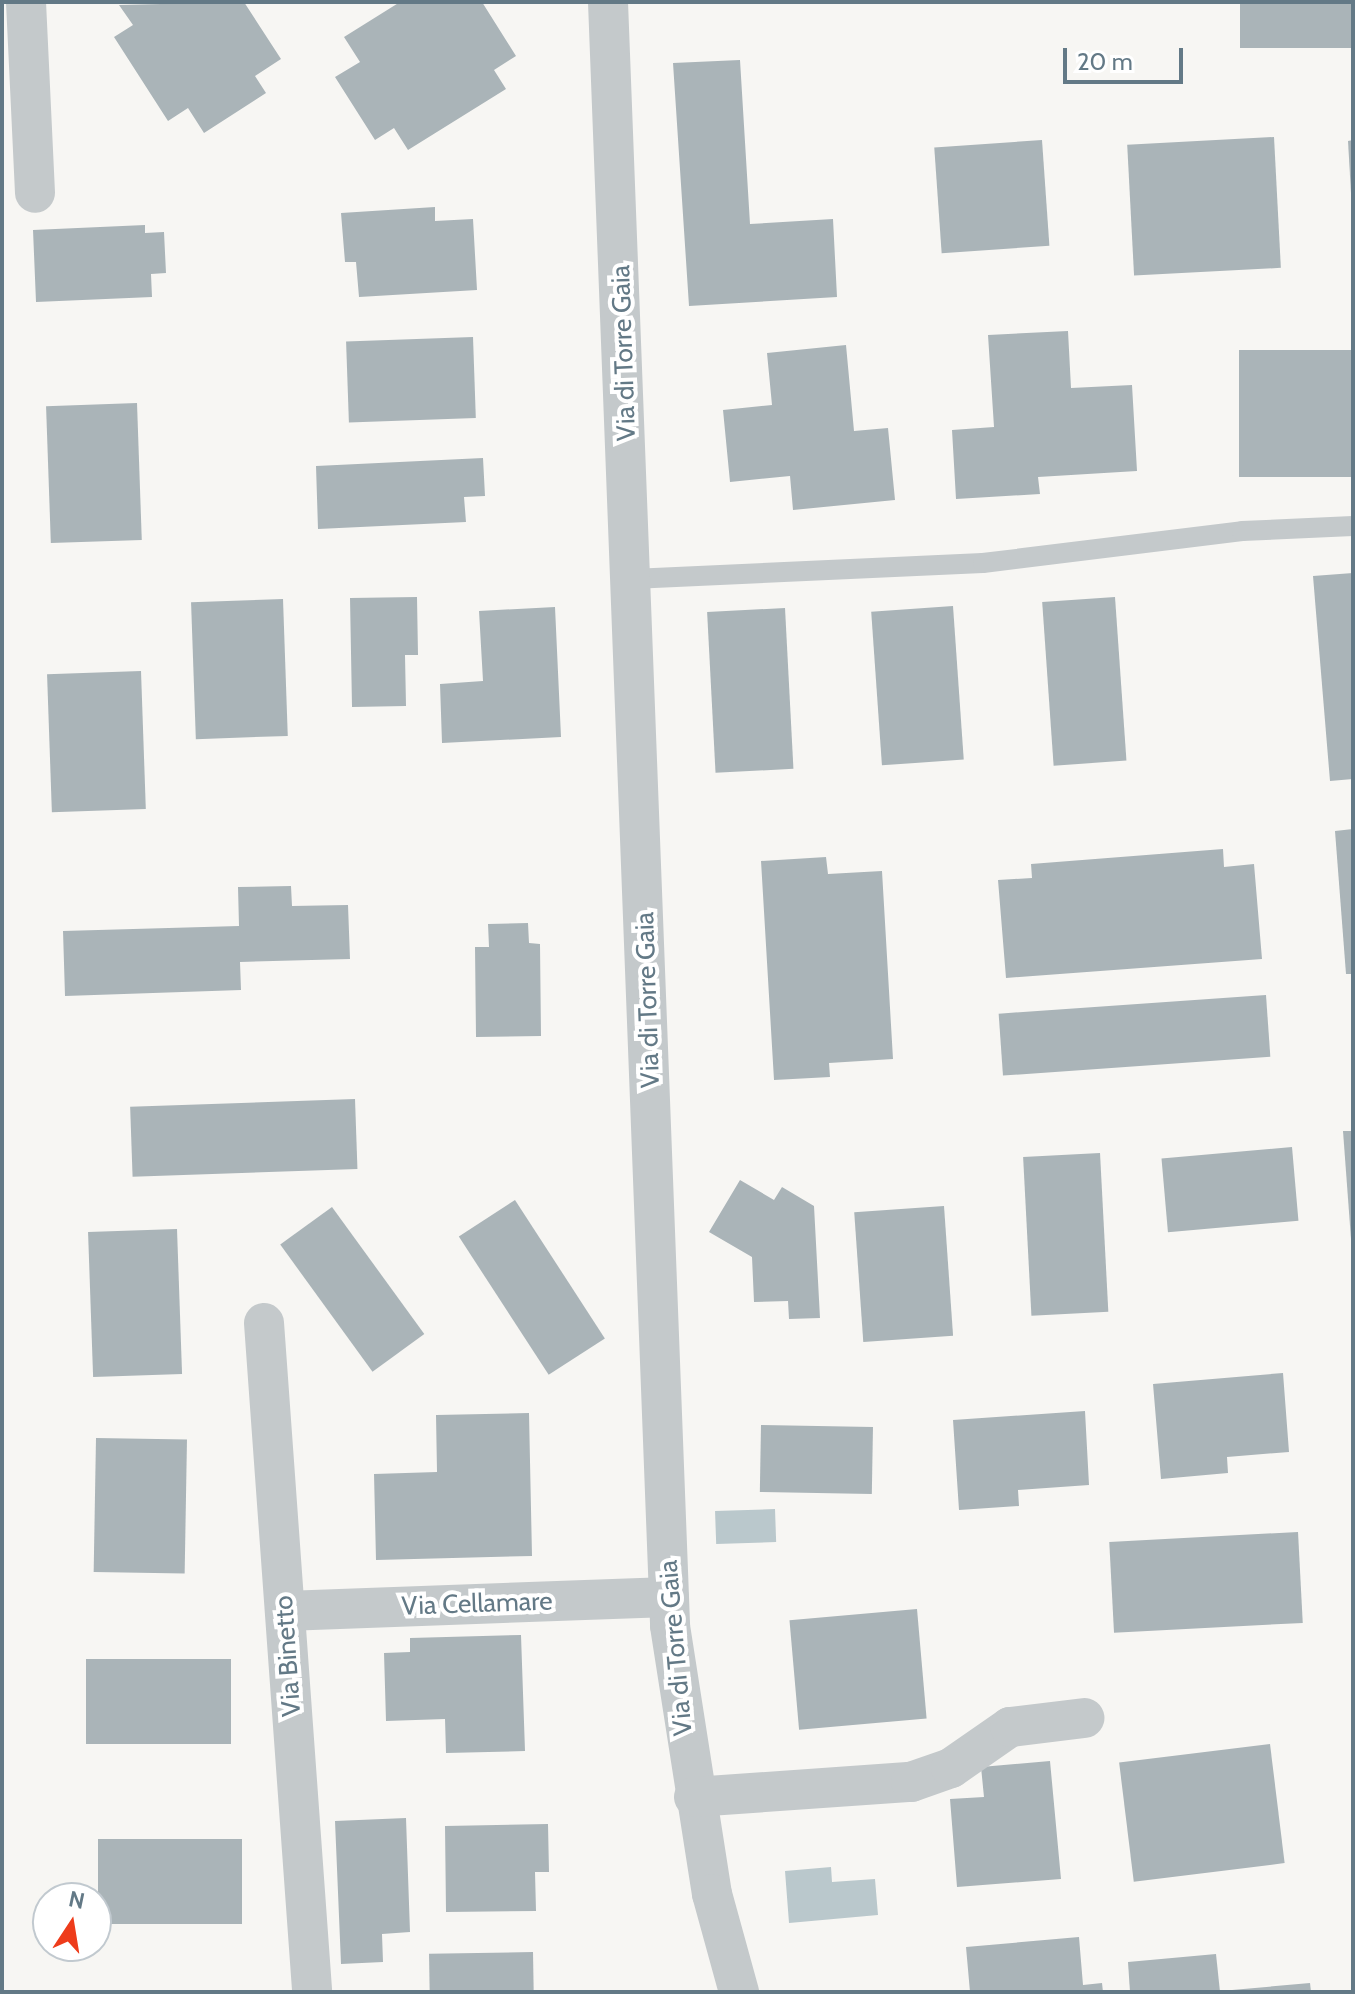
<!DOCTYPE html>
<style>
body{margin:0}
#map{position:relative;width:1355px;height:1994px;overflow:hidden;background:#f7f6f3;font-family:Cabin,sans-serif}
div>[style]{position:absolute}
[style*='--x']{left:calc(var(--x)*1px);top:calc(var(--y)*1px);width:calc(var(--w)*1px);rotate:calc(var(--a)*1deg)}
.water>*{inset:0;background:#bac8cc;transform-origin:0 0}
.building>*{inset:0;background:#aab4b8;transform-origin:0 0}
.service>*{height:20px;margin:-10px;padding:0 10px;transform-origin:10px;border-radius:10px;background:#c4c9cb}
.minor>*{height:40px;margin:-20px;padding:0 20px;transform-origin:20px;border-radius:20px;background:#c4c9cb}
span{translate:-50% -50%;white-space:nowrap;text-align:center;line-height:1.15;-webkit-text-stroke:8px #fff;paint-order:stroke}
.street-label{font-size:26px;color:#637986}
.frame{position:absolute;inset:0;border:4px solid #637986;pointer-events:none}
.north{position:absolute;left:32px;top:1882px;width:80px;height:80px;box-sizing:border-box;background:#fff;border:2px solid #c1c9cf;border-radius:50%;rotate:12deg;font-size:22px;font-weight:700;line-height:32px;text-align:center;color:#637986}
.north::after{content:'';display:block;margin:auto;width:28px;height:36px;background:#ee3c1b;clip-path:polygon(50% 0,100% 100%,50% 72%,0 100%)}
.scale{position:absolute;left:1063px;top:48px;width:120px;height:36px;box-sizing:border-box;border:4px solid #637986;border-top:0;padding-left:10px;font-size:24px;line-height:28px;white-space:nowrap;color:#637986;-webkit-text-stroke:6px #fff;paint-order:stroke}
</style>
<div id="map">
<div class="water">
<div style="left:775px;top:1509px;width:33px;height:60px;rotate:88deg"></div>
<div style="clip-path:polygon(831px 1867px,832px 1882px,875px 1879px,878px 1915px,789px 1923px,785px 1871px)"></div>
</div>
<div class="building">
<div style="clip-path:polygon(244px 2px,281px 59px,255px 76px,266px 93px,204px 133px,188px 108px,168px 121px,114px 37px,133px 25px,119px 5px)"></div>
<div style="clip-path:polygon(400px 2px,482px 2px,516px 56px,494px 70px,506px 89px,408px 150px,394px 128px,375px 140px,335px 77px,360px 62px,344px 37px)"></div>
<div style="left:1240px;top:2px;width:113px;height:46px"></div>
<div style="clip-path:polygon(740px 60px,750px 224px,833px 219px,837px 297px,689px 306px,673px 63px)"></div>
<div style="left:1274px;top:137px;width:131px;height:147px;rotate:87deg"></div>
<div style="left:1042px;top:140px;width:106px;height:108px;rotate:86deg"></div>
<div style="clip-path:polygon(1353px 140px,1353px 193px,1351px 193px,1348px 141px)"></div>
<div style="clip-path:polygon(435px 207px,435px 221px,473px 219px,477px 290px,359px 297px,356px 262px,345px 262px,341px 213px)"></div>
<div style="clip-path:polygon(145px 225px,145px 233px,164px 232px,166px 273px,151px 274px,152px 297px,36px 302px,33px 230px)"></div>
<div style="clip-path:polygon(1068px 331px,1071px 388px,1132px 385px,1137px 471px,1038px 477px,1040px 494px,956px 499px,952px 430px,994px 427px,988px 335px)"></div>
<div style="left:473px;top:337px;width:81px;height:127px;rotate:88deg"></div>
<div style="clip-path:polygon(846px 345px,854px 431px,888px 428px,895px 500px,793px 510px,790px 476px,730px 482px,723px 410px,772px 405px,767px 353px)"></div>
<div style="left:1353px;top:350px;width:127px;height:114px;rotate:90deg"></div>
<div style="left:137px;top:403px;width:137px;height:91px;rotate:88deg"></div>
<div style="clip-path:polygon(483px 458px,485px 496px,464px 497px,466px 522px,318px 529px,316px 466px)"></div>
<div style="clip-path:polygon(1353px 573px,1353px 779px,1330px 781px,1313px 576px)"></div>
<div style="clip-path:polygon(417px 597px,418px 655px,405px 655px,406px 706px,352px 707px,350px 598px)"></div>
<div style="left:1115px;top:597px;width:164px;height:73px;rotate:86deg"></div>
<div style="left:283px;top:599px;width:137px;height:92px;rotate:88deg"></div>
<div style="left:953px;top:606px;width:154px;height:82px;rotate:86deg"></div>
<div style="clip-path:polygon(555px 607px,561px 737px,442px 743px,440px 684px,483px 681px,479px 611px)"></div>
<div style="left:785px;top:608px;width:161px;height:78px;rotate:87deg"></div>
<div style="left:141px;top:671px;width:138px;height:94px;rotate:88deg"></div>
<div style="clip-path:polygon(1353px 829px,1353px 974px,1346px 974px,1335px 831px)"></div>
<div style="clip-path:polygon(1223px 849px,1224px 867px,1254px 864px,1262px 959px,1006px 978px,998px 880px,1032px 878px,1031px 864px)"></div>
<div style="clip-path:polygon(826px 857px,828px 874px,882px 871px,893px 1059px,829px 1063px,830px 1077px,774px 1080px,761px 861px)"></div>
<div style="clip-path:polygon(291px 886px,292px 906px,348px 905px,350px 959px,240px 962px,241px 990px,65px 996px,63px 931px,239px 926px,238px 887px)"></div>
<div style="clip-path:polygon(528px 923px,529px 943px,540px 944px,541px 1036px,476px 1037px,475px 947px,489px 947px,488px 924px)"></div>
<div style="left:1266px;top:995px;width:62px;height:268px;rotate:86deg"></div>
<div style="left:355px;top:1099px;width:70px;height:225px;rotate:88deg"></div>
<div style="clip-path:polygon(1343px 1131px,1353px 1131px,1353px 1239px,1351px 1239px)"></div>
<div style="left:1292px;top:1147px;width:74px;height:131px;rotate:85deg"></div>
<div style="left:1100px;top:1153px;width:159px;height:77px;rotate:87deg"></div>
<div style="clip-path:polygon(740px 1180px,774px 1200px,782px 1187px,814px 1206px,820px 1318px,789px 1319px,788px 1301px,754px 1302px,752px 1257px,709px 1232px)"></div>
<div style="left:515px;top:1200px;width:165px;height:67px;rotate:57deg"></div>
<div style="left:944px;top:1206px;width:130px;height:90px;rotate:86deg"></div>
<div style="left:332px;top:1207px;width:157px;height:64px;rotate:54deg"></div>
<div style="left:177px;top:1229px;width:145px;height:89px;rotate:88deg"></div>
<div style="clip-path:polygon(1283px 1373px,1289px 1452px,1227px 1457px,1228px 1473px,1161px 1479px,1153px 1384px)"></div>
<div style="clip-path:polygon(1085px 1411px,1089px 1485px,1018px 1490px,1019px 1506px,959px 1510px,953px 1420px)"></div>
<div style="clip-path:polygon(529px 1413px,532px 1556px,376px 1560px,374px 1474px,437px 1472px,436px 1415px)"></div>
<div style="left:761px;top:1425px;width:112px;height:67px;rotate:1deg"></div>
<div style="left:96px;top:1438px;width:91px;height:134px;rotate:1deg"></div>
<div style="left:1298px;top:1532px;width:91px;height:189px;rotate:87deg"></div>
<div style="left:917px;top:1609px;width:110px;height:128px;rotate:85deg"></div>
<div style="clip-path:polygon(521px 1635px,525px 1751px,446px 1753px,445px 1719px,386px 1721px,384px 1653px,410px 1652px,410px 1638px)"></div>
<div style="left:86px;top:1659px;width:145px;height:85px"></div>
<div style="left:1270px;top:1744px;width:120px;height:152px;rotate:83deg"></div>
<div style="clip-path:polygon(1050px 1761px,1061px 1879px,957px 1887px,950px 1799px,984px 1797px,981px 1767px)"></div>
<div style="clip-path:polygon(406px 1818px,410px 1932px,382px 1934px,383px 1962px,341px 1964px,335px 1821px)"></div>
<div style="clip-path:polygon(548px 1824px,549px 1872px,535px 1872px,536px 1911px,446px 1912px,445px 1826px)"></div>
<div style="left:242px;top:1839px;width:85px;height:144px;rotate:90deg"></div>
<div style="clip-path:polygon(1079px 1937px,1083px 1985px,1102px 1983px,1103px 1992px,970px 1992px,966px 1947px)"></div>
<div style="left:533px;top:1952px;width:40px;height:104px;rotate:89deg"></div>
<div style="clip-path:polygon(1216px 1954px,1220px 1992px,1130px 1992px,1128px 1962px)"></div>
<div style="clip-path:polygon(1310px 1983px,1311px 1992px,1232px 1992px,1232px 1990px)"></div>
</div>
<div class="service">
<div style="--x:632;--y:579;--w:351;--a:-2.6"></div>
<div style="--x:983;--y:563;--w:261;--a:-7"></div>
<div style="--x:1242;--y:531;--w:111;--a:-2.6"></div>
</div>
<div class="minor">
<div style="--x:26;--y:2;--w:191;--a:87.3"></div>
<div style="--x:608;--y:2;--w:1625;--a:87.81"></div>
<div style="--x:670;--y:1626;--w:271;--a:81.1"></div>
<div style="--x:712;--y:1894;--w:102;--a:74.6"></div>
<div style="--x:264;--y:1323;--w:669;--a:85.88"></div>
<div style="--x:285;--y:1611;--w:384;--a:-2.1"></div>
<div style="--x:694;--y:1797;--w:218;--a:-4"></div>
<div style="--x:911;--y:1782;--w:42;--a:-19.3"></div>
<div style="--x:951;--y:1768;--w:72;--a:-34.8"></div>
<div style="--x:1010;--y:1727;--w:75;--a:-6.9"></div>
</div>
<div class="street-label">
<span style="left:624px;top:353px;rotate:-92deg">Via di Torre Gaia</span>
<span style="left:648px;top:1000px;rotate:-92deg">Via di Torre Gaia</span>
<span style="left:477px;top:1604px;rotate:-2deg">Via Cellamare</span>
<span style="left:676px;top:1648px;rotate:-95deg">Via di Torre Gaia</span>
<span style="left:288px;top:1656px;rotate:-94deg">Via Binetto</span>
</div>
<div class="frame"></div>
<div class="north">N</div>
<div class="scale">20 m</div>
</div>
